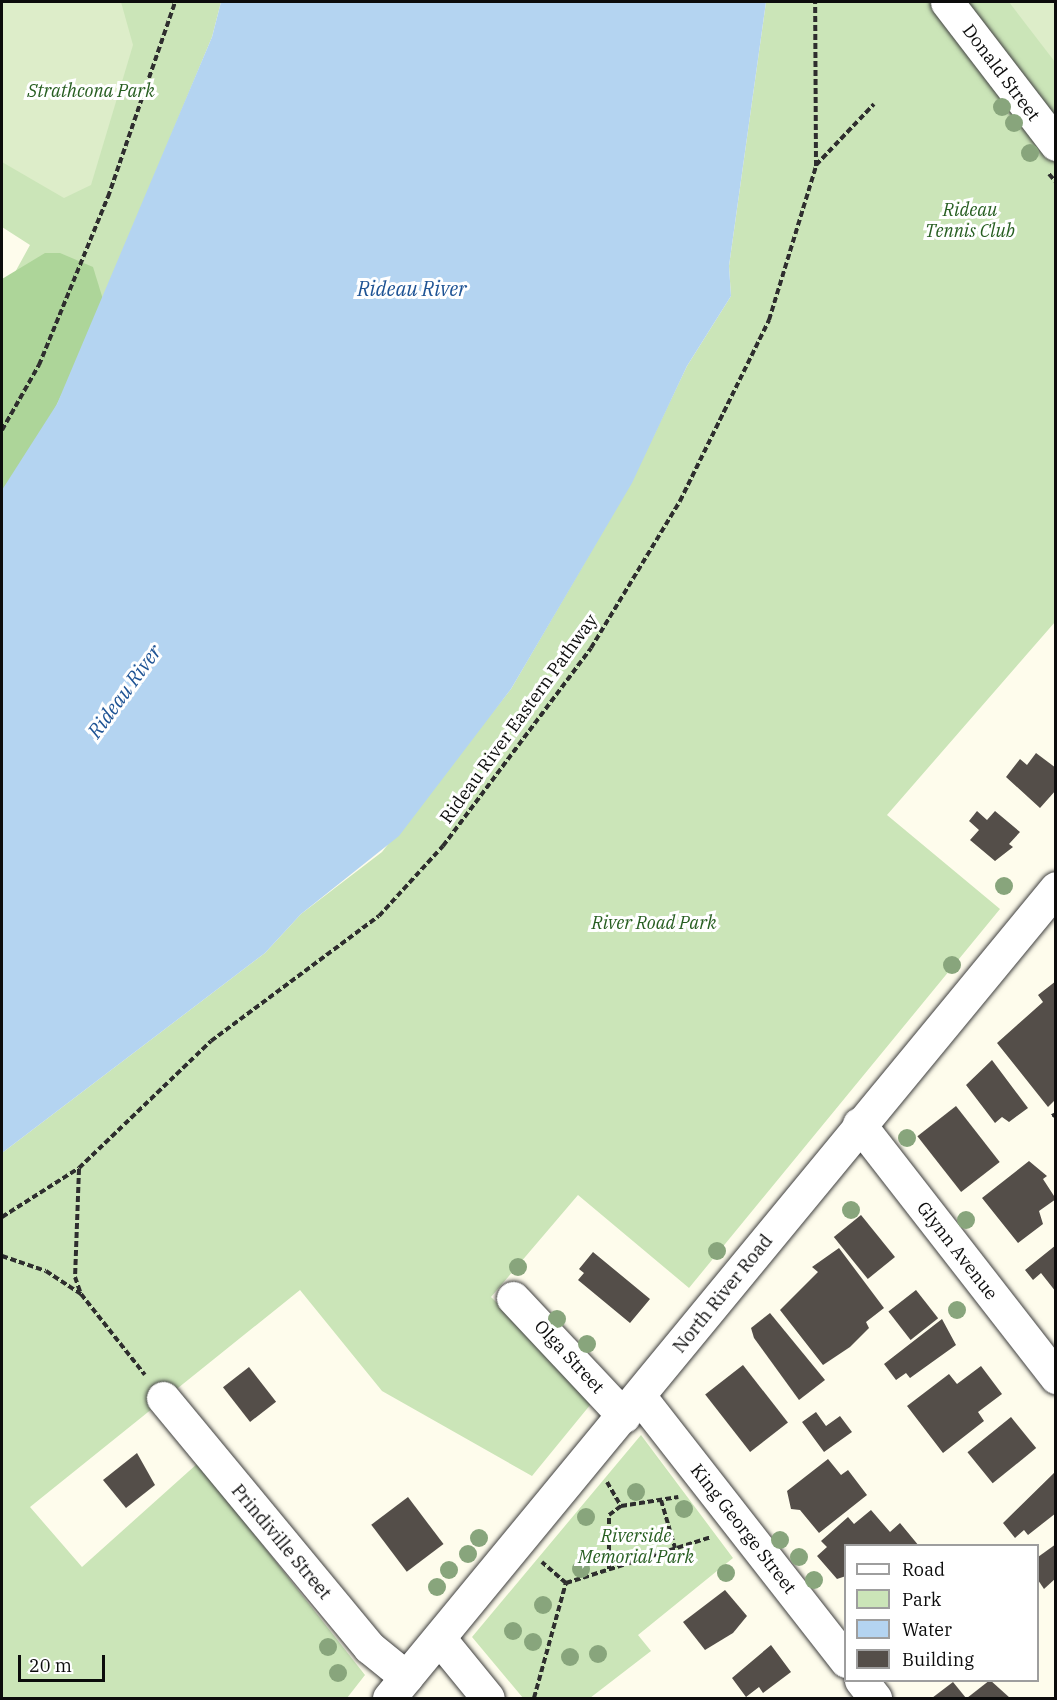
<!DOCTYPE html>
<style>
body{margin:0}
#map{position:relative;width:1057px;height:1700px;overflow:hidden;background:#fefcec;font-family:"IBM Plex Serif",serif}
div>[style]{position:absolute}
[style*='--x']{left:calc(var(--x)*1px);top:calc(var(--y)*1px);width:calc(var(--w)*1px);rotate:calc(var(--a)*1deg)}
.green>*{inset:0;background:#cbe5b8}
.forest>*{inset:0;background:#add599}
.pitch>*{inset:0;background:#ddedc9}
.water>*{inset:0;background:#b4d4f1}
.building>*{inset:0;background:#544e49;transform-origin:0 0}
.path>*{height:4px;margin-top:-2px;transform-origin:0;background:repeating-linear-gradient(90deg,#2e2e2e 0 6px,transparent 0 9px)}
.roads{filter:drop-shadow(0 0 2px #3f3f3f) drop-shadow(0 0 2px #3f3f3f)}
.minor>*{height:33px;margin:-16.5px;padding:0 16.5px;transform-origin:16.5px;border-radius:16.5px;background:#fff}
.trees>*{width:18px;height:18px;margin:-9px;border-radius:50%;background:#88a57c}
span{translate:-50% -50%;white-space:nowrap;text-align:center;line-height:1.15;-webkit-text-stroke:6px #fff;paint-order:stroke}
.street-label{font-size:18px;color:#0c0c0c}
.park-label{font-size:18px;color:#275e21;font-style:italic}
.water-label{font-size:20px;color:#1e5394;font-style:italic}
.frame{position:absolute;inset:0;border:3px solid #0c0c0c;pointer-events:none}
.legend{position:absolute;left:844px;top:1544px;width:195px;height:138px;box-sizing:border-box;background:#fff;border:2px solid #9e9e9e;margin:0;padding:8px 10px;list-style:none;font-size:18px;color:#0c0c0c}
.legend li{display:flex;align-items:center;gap:12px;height:30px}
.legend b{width:30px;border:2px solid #9e9e9e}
.scale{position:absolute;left:18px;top:1655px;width:87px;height:27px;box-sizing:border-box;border:3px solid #0c0c0c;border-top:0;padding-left:8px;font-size:18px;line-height:21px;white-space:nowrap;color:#0c0c0c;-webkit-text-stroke:4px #fff;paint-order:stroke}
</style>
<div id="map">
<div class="green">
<div style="clip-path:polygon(2px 2px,221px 2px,212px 37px,83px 347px,2px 296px,30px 245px,2px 227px)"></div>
<div style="clip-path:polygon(766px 2px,1055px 2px,1055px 622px,887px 815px,1000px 909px,689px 1288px,578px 1195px,491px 1297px,595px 1399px,532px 1476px,382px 1391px,300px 1290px,30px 1507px,82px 1567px,198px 1463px,365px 1675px,347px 1698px,2px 1698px,2px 1153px,265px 953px,301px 914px,382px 852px,511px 689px,631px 483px,687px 366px,731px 296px,729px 266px)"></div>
<div style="clip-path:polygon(641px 1435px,733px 1558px,638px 1635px,651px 1651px,590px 1698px,523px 1698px,472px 1637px)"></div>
</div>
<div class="forest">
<div style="clip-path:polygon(45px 253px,60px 253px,93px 267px,105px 306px,2px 517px,2px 279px)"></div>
</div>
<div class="pitch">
<div style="clip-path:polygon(2px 2px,121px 2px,133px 45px,91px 185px,64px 198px,2px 162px)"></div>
<div style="clip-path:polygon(1009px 2px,1055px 2px,1055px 62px)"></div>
</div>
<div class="water">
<div style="clip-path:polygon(221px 2px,766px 2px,729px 266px,731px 296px,687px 366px,632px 483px,511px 689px,399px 836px,301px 914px,265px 953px,2px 1153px,2px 490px,57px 404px,212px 37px)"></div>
</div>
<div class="building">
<div style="clip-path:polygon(1036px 753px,1056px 768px,1056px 790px,1040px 808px,1006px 777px,1020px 759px,1027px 765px)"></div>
<div style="clip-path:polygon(977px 811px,987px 820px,995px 811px,1020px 832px,1009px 844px,1013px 847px,995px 861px,970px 840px,979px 830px,969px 821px)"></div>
<div style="clip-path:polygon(1056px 981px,1056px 1099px,1048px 1107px,997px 1043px,1043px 1002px,1038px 995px)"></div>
<div style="clip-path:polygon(992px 1060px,1028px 1108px,1009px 1122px,1002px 1117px,995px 1123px,966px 1085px)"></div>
<div style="left:956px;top:1106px;width:71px;height:49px;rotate:52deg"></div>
<div style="clip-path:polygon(1029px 1161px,1047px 1176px,1043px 1179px,1056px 1199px,1039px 1211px,1043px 1224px,1018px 1243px,982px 1198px)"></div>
<div style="left:861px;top:1215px;width:54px;height:35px;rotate:51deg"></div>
<div style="clip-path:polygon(1056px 1245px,1056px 1292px,1041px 1273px,1033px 1280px,1025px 1270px)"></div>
<div style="clip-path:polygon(839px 1248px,884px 1308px,866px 1322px,869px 1328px,850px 1347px,823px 1365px,780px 1310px,818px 1272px,812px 1267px)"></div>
<div style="clip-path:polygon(593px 1252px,650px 1299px,630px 1323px,578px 1280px,584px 1273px,579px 1269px)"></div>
<div style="left:916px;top:1290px;width:36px;height:35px;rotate:52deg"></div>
<div style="clip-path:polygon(770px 1313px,825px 1380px,799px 1400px,754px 1338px,751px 1328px)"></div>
<div style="clip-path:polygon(942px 1319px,956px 1345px,910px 1378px,906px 1373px,896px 1380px,884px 1364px)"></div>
<div style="left:743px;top:1365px;width:73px;height:48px;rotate:52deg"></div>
<div style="clip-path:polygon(981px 1366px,1002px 1394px,978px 1412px,984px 1421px,943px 1453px,907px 1406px,949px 1374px,957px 1384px)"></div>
<div style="left:249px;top:1367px;width:44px;height:33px;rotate:52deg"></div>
<div style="clip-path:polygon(816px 1412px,826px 1426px,840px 1416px,852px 1432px,824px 1452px,802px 1422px)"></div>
<div style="left:1011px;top:1417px;width:40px;height:56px;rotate:51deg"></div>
<div style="clip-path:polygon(137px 1453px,155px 1485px,126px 1508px,103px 1480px)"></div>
<div style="clip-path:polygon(828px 1459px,841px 1475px,848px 1470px,867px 1495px,819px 1533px,800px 1510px,791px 1509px,787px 1491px)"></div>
<div style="clip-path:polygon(1056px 1471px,1056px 1513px,1028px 1535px,1024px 1530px,1015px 1538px,1003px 1523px)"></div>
<div style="left:408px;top:1497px;width:59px;height:46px;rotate:53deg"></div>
<div style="clip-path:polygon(871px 1510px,890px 1532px,900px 1523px,919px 1546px,846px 1546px,846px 1576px,837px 1579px,817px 1556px,827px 1547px,821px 1541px,848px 1517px,854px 1524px)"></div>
<div style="clip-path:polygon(1056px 1544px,1056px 1578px,1044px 1589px,1038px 1580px,1038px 1557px)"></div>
<div style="clip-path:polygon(725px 1590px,747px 1616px,733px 1633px,705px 1650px,683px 1622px)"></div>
<div style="clip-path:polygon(771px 1645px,791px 1672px,763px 1693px,759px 1687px,746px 1697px,732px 1678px)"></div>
<div style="clip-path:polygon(990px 1680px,1010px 1698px,967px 1698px)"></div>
<div style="clip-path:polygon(953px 1682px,966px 1698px,932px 1698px)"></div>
</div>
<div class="path">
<div style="--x:816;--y:165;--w:84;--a:-46.4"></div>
<div style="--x:1049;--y:174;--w:11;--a:49"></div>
<div style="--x:2;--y:430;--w:75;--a:-60.4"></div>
<div style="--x:39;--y:365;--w:182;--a:-67.7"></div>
<div style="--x:108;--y:197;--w:206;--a:-71"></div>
<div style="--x:1052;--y:1116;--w:4;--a:-27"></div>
<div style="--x:79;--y:1169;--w:108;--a:92.1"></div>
<div style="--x:75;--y:1277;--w:18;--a:71"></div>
<div style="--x:81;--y:1294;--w:103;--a:51.7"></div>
<div style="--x:2;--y:1217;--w:91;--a:-32.5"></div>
<div style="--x:79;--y:1168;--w:183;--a:-43.9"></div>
<div style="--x:211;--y:1041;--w:209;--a:-36.7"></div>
<div style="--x:379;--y:916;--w:95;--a:-47.6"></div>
<div style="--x:443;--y:846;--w:247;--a:-53.2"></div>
<div style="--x:591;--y:648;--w:172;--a:-58.8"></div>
<div style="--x:680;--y:501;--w:202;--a:-63.8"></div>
<div style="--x:769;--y:320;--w:161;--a:-73"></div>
<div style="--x:816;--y:166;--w:164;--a:-90.3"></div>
<div style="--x:2;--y:1256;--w:46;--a:18.8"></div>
<div style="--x:46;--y:1271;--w:42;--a:33.3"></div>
<div style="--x:607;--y:1482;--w:28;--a:60"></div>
<div style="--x:621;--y:1506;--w:58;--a:-9"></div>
<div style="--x:661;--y:1500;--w:50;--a:73.7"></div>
<div style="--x:609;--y:1569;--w:54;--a:-90"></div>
<div style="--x:609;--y:1515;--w:15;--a:-37"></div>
<div style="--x:566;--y:1583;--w:152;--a:-17.6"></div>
<div style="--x:534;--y:1698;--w:119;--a:-74.5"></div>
<div style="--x:566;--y:1583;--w:32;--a:-139"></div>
</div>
<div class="roads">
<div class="minor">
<div style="--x:947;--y:2;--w:179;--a:52.5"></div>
<div style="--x:859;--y:1124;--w:321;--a:52.1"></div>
<div style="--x:513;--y:1298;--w:162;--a:46.8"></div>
<div style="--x:640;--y:1397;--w:335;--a:52"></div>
<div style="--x:163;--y:1398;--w:323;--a:50.4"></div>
<div style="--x:369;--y:1647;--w:48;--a:39"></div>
<div style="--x:439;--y:1638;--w:77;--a:50.8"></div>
<div style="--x:861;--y:1680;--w:23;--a:52"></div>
<div style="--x:389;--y:1698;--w:1049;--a:-50.53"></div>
</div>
</div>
<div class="trees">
<div style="left:1002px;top:107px"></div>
<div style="left:1014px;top:123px"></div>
<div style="left:1030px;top:153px"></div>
<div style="left:1004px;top:886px"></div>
<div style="left:952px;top:965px"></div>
<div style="left:907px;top:1138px"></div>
<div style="left:851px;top:1210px"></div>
<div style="left:966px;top:1220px"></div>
<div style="left:717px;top:1251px"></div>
<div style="left:518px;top:1267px"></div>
<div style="left:957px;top:1310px"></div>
<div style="left:557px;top:1319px"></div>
<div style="left:587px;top:1344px"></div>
<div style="left:636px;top:1492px"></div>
<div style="left:684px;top:1509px"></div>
<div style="left:586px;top:1517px"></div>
<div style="left:479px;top:1538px"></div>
<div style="left:780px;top:1540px"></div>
<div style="left:468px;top:1554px"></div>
<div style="left:799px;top:1557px"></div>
<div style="left:581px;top:1569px"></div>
<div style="left:449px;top:1570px"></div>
<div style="left:726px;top:1573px"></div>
<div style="left:814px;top:1580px"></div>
<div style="left:437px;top:1587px"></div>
<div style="left:543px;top:1605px"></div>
<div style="left:513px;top:1631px"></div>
<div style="left:533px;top:1642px"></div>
<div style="left:328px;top:1647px"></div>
<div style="left:598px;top:1654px"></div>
<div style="left:570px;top:1657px"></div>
<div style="left:338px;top:1673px"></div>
</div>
<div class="street-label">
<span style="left:1001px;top:73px;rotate:53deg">Donald Street</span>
<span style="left:519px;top:719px;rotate:-54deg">Rideau River Eastern Pathway</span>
<span style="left:957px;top:1251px;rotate:52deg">Glynn Avenue</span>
<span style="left:723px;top:1294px;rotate:-51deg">North River Road</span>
<span style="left:569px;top:1357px;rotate:47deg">Olga Street</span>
<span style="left:743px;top:1529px;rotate:52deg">King George Street</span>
<span style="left:281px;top:1542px;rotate:50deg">Prindiville Street</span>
</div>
<div class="park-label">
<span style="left:91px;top:91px">Strathcona Park</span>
<span style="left:970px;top:221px">Rideau<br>Tennis Club</span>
<span style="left:654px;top:923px">River Road Park</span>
<span style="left:636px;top:1547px">Riverside<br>Memorial Park</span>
</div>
<div class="water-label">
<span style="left:412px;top:288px">Rideau River</span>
<span style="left:124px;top:691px;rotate:-54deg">Rideau River</span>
</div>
<div class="frame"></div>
<ul class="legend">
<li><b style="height:8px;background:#fff"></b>Road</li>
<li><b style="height:16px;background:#cbe5b8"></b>Park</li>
<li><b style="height:16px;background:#b4d4f1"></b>Water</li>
<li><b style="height:16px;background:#544e49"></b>Building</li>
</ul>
<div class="scale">20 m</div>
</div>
